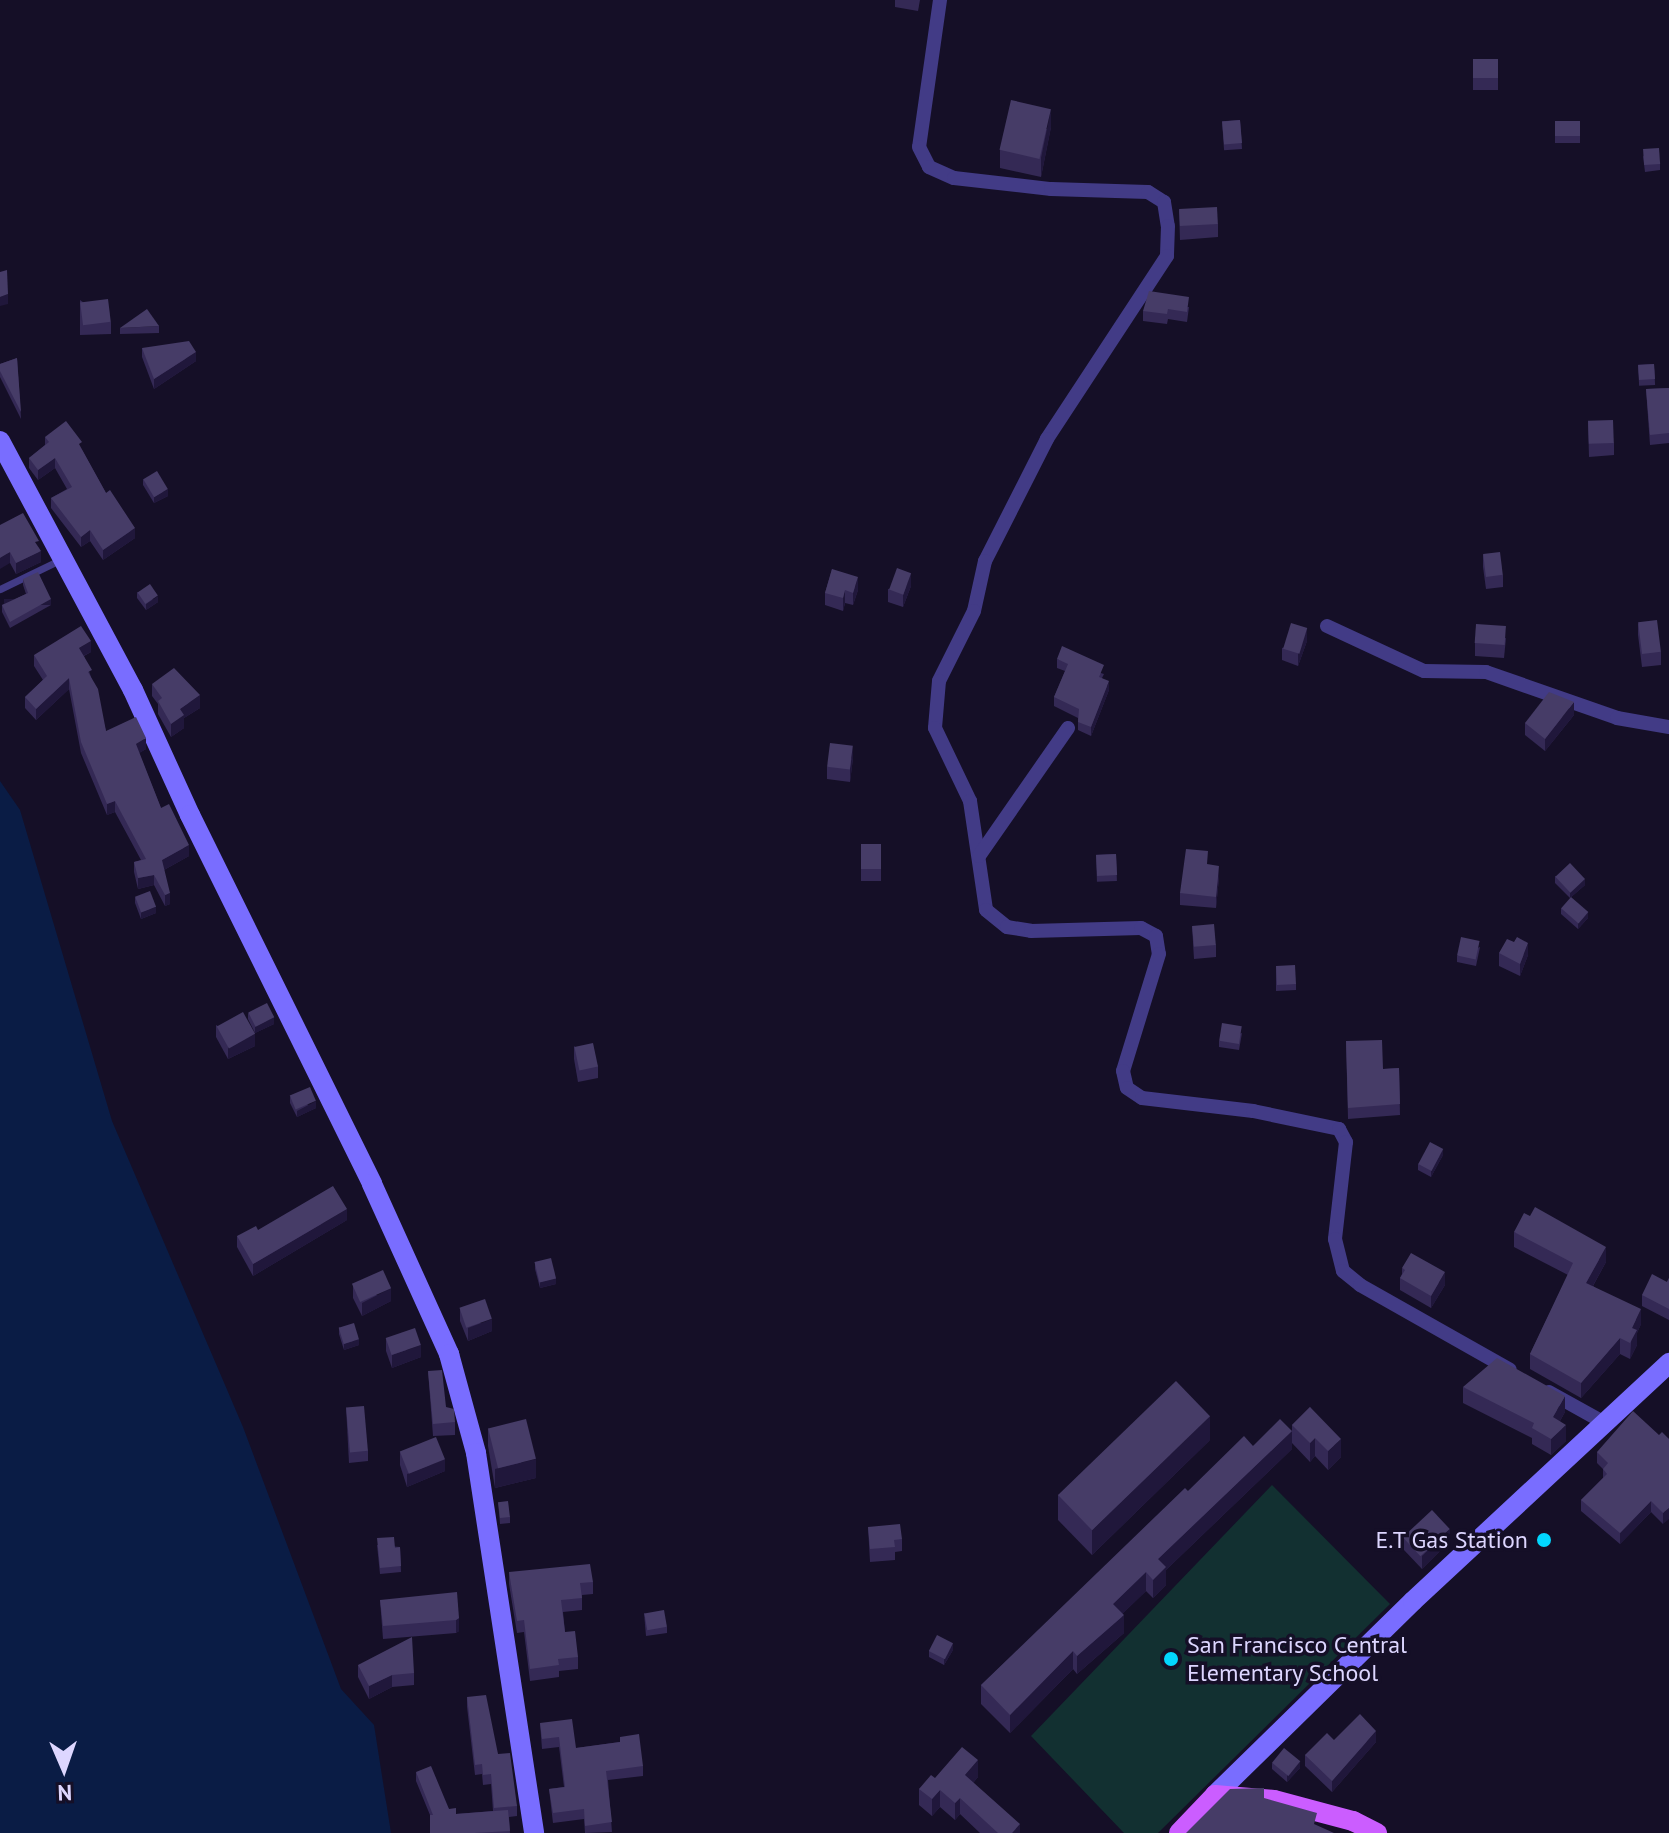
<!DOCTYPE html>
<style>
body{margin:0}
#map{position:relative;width:1669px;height:1833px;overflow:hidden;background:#150f27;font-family:"PT Sans",sans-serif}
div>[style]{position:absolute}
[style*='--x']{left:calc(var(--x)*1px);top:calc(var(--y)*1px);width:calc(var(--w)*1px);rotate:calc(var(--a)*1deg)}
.green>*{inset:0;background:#123031}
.water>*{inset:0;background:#0a1c45}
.lane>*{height:7px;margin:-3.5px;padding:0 3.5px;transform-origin:3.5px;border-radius:3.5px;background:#423b86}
.street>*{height:14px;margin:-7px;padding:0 7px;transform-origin:7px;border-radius:7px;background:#423b86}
.secondary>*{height:20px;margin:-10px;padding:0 10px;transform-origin:10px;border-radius:10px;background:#796dff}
.primary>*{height:20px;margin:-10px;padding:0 10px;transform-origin:10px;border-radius:10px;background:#cb5dff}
.wall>*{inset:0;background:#342955;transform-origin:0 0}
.shaded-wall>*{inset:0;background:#20173b;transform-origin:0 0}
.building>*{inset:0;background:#463c67;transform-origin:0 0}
.dots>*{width:22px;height:22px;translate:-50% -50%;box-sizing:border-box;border:4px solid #150f27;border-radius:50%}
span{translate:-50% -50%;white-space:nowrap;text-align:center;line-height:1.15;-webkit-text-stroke:7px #150f27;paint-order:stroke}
.poi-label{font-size:24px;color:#ddd6ff}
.right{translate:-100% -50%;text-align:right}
.left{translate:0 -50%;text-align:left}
.north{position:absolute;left:24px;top:1729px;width:80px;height:80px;-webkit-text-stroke:6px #150f27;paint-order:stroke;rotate:178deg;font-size:22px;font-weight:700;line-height:32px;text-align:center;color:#ddd6ff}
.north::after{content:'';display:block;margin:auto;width:28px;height:36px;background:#ddd6ff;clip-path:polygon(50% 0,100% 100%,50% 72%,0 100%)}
</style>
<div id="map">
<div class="green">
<div style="clip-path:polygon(1272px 1485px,1390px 1604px,1158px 1833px,1124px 1833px,1031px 1736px)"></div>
</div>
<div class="water">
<div style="clip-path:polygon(0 781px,20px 810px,112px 1121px,243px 1427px,341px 1689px,374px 1725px,391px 1833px,0 1833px)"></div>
</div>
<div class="lane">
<div style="--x:0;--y:589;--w:69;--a:-25.8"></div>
</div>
<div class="street">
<div style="--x:940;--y:0;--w:148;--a:98.1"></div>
<div style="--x:919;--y:147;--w:22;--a:63"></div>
<div style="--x:929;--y:167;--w:27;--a:24"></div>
<div style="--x:954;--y:178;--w:98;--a:6.5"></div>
<div style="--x:1051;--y:189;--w:97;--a:1.8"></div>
<div style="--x:1148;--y:192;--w:19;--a:32"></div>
<div style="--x:1164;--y:202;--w:24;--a:81"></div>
<div style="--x:1168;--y:226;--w:30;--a:92"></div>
<div style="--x:1167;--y:256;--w:219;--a:123.3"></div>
<div style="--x:1047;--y:439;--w:137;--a:116.9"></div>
<div style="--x:985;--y:561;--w:51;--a:102.4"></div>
<div style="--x:974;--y:611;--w:78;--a:116.6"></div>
<div style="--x:939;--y:681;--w:47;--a:94.9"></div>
<div style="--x:935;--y:728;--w:81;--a:64.4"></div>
<div style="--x:970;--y:801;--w:110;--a:81.6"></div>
<div style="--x:986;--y:910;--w:27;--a:39"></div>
<div style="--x:1007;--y:927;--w:24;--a:9"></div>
<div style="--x:1031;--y:931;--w:110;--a:-1.6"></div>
<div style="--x:1141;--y:928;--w:17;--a:28"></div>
<div style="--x:1156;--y:936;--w:18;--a:81"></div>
<div style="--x:1159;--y:954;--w:122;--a:107.1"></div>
<div style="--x:1123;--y:1071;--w:17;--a:77"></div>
<div style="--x:1127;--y:1088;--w:18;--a:34"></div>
<div style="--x:1142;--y:1098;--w:112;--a:6.7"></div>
<div style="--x:1253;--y:1111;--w:88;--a:11.8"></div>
<div style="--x:1339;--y:1129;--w:15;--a:62"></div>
<div style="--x:1346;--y:1142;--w:98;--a:96.5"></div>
<div style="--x:1335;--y:1239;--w:33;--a:76"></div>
<div style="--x:1343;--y:1271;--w:22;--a:39"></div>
<div style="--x:1360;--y:1285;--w:172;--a:29.5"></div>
<div style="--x:1327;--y:626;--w:107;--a:24.9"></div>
<div style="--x:1424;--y:671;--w:62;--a:0.9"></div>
<div style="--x:1486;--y:672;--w:139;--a:19.3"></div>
<div style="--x:1617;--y:718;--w:53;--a:9.8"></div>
<div style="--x:979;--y:856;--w:156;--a:-55.2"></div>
<div style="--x:1549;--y:1392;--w:64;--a:29"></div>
</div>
<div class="secondary">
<div style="--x:0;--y:441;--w:282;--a:61.9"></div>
<div style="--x:133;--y:690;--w:137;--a:65.5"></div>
<div style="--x:190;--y:815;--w:411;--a:63.7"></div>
<div style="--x:372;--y:1184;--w:187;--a:65.6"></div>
<div style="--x:449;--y:1354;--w:103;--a:74.7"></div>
<div style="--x:476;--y:1453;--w:384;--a:81.3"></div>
<div style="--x:1215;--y:1795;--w:277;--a:-44.4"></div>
<div style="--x:1413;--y:1601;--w:350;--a:-42.9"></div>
</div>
<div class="primary">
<div style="--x:1179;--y:1833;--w:52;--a:-46.5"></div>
<div style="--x:1215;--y:1795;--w:59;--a:4.8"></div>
<div style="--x:1274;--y:1800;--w:82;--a:14.9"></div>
<div style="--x:1353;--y:1821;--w:27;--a:27"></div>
</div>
<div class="wall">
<div style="clip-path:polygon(895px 0,920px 0,918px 11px,895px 7px)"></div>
<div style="left:1498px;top:59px;width:31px;height:25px;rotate:90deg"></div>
<div style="left:1240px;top:120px;width:29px;height:18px;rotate:86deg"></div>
<div style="left:1580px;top:121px;width:22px;height:25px;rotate:90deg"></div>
<div style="clip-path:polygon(1051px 127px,1041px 177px,1000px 168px,1000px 150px)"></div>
<div style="clip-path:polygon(1643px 156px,1660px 164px,1660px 170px,1645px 172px)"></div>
<div style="clip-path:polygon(1179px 210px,1218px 224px,1218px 237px,1180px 240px)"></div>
<div style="clip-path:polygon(80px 300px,111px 322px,111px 334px,80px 335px)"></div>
<div style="clip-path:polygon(1189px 307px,1187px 322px,1168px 319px,1167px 324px,1143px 321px,1143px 311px)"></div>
<div style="clip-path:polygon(159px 326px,159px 333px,120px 334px,120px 328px)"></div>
<div style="clip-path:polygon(142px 348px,196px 361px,154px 389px,142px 357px)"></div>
<div style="clip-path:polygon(17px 358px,21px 419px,0 377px,0 364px)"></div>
<div style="left:1654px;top:364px;width:21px;height:16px;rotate:87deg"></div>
<div style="clip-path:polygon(1669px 388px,1669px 443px,1650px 445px,1646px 389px)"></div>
<div style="clip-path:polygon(1588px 422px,1614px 443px,1614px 455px,1589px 457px)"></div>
<div style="clip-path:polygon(45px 437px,82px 450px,106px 493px,135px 538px,103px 560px,90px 541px,81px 547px,51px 508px,51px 498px,67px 489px,55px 468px,38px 480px,29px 468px,29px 458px,45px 445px)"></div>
<div style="clip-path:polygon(143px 479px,168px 496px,154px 503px,143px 485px)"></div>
<div style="clip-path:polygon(0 525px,39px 548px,41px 562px,16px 574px,10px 563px)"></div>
<div style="clip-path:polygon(1483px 554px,1503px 575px,1503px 587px,1486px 589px,1483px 567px)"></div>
<div style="clip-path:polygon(832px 569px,858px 590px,853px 605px,845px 603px,843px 611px,825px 605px,825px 593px)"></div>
<div style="clip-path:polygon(23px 579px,51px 605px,10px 628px,2px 612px,2px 605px,26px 594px,23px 585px)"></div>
<div style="clip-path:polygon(911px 586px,903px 607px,888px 602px,888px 589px)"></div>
<div style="clip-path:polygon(137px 592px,158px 602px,146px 610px,137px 598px)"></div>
<div style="clip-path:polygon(1638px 623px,1661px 652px,1661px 665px,1642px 667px,1638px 635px)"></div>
<div style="clip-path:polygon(1506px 638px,1504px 658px,1475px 656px,1475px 643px)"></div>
<div style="clip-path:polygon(1307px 641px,1298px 666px,1282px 660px,1282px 648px)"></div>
<div style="clip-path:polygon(91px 652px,84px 656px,92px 680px,106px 731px,146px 749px,139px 753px,161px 808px,189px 856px,164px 870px,170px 904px,165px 906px,154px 885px,138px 889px,134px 872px,134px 862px,141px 860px,115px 812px,107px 815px,81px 753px,69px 689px,36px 720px,25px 708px,25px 697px,43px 680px,34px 666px,34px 655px)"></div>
<div style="clip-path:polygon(1057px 659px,1104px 674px,1102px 678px,1109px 690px,1091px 736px,1078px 730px,1078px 718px,1054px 706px,1054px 697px,1065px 671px,1057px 668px)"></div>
<div style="clip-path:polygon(152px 684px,200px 708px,184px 718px,184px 728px,171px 737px,158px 714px,158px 704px,152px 696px)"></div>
<div style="clip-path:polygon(1574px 715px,1545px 751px,1525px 735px,1525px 723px)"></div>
<div style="clip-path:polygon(853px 758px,850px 782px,827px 779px,827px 767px)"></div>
<div style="left:861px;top:844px;width:20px;height:37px"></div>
<div style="left:1116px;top:854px;width:27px;height:20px;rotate:88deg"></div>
<div style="clip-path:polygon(1208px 865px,1219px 877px,1216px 908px,1180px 905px,1180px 893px)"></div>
<div style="clip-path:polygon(1555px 876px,1585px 885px,1570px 898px,1555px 883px)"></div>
<div style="clip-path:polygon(135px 897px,156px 913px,141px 919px,135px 903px)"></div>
<div style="clip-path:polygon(1561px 908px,1588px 918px,1578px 929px,1561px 914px)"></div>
<div style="clip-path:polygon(1192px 926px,1216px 945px,1216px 957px,1194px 959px)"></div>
<div style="clip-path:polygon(1480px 947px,1476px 966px,1457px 962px,1457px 956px)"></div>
<div style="clip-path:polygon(1499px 953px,1528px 955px,1520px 976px,1499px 966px)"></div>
<div style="clip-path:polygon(1276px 966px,1296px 984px,1296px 990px,1276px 991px)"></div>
<div style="clip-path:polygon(248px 1013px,274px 1024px,255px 1033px,248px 1019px)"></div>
<div style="clip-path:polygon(216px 1025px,255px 1046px,228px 1059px,216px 1037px)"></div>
<div style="clip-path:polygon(1242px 1033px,1239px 1050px,1219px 1047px,1219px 1041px)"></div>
<div style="clip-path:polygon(1346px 1041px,1383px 1069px,1399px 1068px,1400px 1115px,1348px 1119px)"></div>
<div style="clip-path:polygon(574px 1046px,598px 1066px,598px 1078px,578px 1082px,574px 1059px)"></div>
<div style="clip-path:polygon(290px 1097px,316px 1108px,297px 1117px,290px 1103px)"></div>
<div style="clip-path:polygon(1443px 1155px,1431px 1177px,1418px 1170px,1418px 1164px)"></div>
<div style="clip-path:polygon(347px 1220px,253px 1276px,237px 1247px,237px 1236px)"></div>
<div style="clip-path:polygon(1514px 1232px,1606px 1262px,1593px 1286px,1641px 1324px,1637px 1333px,1637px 1345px,1630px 1359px,1620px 1354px,1581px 1398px,1530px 1369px,1530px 1354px,1568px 1275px,1514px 1247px)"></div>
<div style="clip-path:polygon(535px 1263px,556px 1284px,540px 1288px,535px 1269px)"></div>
<div style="clip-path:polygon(1402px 1268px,1445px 1285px,1431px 1308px,1400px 1290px,1400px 1278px,1402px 1274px)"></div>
<div style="clip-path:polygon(1669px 1278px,1669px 1320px,1642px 1306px,1642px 1295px,1667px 1282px)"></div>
<div style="clip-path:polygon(353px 1285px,391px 1301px,362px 1316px,353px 1298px)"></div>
<div style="clip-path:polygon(460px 1309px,492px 1331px,468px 1341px,460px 1321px)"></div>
<div style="clip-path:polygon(339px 1327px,359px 1345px,344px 1350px,339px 1334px)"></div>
<div style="clip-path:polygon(386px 1338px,421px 1357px,392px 1368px,386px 1351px)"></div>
<div style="clip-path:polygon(428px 1371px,446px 1407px,455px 1422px,455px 1435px,433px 1436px)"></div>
<div style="clip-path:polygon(1463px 1387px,1565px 1412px,1560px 1421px,1566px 1441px,1551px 1455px,1532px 1444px,1532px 1438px,1463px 1403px)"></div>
<div style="clip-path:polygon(346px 1407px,368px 1451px,368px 1461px,349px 1463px)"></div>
<div style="clip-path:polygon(1310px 1407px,1341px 1457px,1328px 1470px,1315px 1456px,1310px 1462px,1292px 1443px,1292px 1449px,1166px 1570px,1166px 1585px,1153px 1598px,1146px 1591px,1122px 1614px,1124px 1633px,1077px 1674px,1073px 1669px,1010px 1733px,981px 1704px,981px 1685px,1188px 1491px,1253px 1446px,1292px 1431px,1292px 1425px)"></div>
<div style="clip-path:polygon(488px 1428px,536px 1478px,495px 1488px,488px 1446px)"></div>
<div style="clip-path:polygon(1659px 1435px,1669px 1439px,1663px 1524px,1651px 1512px,1620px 1544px,1581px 1511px,1581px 1500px,1603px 1478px,1603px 1469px,1597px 1463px,1597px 1452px)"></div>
<div style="clip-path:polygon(1210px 1440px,1092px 1555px,1058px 1520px,1058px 1495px)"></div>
<div style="clip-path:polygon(400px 1452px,445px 1471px,407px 1487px,400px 1465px)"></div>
<div style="clip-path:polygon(498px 1502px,510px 1517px,510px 1523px,500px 1524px)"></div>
<div style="clip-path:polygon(868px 1527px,902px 1539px,902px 1551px,895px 1552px,895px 1560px,870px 1562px)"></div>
<div style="clip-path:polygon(1404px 1538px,1450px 1541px,1422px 1569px,1404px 1550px)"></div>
<div style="clip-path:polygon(377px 1545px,400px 1547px,401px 1572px,380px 1574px)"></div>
<div style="clip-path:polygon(509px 1572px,593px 1582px,593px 1594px,582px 1595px,582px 1610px,563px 1612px,565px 1632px,578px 1657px,578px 1669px,559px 1671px,559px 1677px,530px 1681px,524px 1632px,517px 1633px,509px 1584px)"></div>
<div style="clip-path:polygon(380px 1600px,459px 1618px,459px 1631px,456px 1633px,383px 1639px)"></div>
<div style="clip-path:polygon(644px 1613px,667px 1627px,667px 1633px,646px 1636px)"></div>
<div style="clip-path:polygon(953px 1650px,944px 1665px,929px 1657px,929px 1651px)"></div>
<div style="clip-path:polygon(358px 1665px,414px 1673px,414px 1685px,392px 1687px,369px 1699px,358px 1677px)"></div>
<div style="clip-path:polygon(467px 1697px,498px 1754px,517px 1806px,517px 1816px,509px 1817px,510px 1833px,430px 1833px,430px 1815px,416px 1781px,416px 1772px,449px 1809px,456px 1814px,493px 1811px,491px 1784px,483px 1785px,482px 1774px,475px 1775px,467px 1707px)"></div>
<div style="clip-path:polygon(540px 1723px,576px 1748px,620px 1742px,620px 1737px,643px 1766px,643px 1776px,608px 1780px,612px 1832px,585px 1833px,584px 1819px,553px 1823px,549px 1789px,564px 1787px,559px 1747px,542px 1749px)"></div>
<div style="clip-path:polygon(1334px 1740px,1376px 1742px,1332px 1792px,1305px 1766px,1305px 1755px)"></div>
<div style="clip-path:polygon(1272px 1763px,1300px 1768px,1287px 1782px,1272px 1769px)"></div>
<div style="clip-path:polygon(978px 1777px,973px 1783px,1020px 1833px,980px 1833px,960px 1814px,955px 1820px,940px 1807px,932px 1816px,919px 1805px,919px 1789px,935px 1778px)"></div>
</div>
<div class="shaded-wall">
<div style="clip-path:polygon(1051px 109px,1051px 127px,1041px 177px,1041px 158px)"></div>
<div style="clip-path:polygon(8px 294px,8px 304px,0 306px,0 297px)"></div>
<div style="clip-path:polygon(196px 352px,196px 361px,154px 389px,154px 379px)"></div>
<div style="clip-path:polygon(55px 458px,55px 468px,38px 480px,38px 470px)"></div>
<div style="clip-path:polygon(168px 489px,168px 496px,154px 503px,154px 497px)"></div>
<div style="clip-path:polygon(135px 528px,135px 538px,103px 560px,103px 550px)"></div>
<div style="clip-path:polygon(90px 530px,90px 541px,81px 547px,81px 537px)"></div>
<div style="clip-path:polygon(41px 551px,41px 562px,16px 574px,16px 563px)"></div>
<div style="clip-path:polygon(10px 552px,10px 563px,0 569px,0 558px)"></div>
<div style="clip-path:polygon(911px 573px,911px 586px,903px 607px,903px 595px)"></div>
<div style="clip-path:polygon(858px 577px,858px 590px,853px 605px,853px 593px)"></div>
<div style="clip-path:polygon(845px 590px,845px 603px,843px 611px,843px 598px)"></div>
<div style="clip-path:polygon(158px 596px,158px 602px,146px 610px,146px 604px)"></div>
<div style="left:51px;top:599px;width:6px;height:47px;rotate:90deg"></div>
<div style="clip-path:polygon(1307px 628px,1307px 641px,1298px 666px,1298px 654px)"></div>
<div style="clip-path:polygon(91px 641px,91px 652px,79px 658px,79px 648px)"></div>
<div style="clip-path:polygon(69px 678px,69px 689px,36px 720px,36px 709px)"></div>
<div style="clip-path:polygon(1109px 681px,1109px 690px,1091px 736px,1091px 727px)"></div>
<div style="clip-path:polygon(200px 695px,200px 708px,184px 718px,184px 728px,171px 737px,171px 724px,180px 709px)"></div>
<div style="clip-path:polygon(1574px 702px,1574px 715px,1545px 751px,1545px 739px)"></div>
<div style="clip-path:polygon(146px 738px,146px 749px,136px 755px,136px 744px)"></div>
<div style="clip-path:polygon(853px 746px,853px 758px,850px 782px,850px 769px)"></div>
<div style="clip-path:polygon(115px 801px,115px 812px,107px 815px,107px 804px)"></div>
<div style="clip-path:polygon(189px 845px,189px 856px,162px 871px,162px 860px)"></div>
<div style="clip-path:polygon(1219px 866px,1219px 877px,1216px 908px,1216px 897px)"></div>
<div style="clip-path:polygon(154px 875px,154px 885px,138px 889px,138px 878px)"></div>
<div style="clip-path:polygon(1585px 879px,1585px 885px,1570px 898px,1570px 892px)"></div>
<div style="clip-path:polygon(170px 893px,170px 904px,165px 906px,165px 895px)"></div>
<div style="clip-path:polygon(156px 907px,156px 913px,141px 919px,141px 912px)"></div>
<div style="clip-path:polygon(1588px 912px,1588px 918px,1578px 929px,1578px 923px)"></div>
<div style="clip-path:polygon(1528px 943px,1528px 955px,1520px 976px,1520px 964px)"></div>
<div style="clip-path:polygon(274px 1017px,274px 1024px,255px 1033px,255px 1027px)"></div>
<div style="clip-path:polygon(255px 1034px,255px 1046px,228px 1059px,228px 1047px)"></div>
<div style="clip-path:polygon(316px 1101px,316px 1108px,297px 1117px,297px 1111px)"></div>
<div style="clip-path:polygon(1443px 1149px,1443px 1155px,1431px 1177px,1431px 1171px)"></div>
<div style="clip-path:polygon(347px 1209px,347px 1220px,253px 1276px,253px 1264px)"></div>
<div style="clip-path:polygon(1606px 1247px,1606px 1262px,1586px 1298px,1586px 1283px)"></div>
<div style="clip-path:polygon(1445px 1272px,1445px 1285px,1431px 1308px,1431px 1296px)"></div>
<div style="clip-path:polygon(556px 1278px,556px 1284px,540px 1288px,540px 1282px)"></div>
<div style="clip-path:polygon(391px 1288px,391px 1301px,362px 1316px,362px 1303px)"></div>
<div style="clip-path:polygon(1641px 1309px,1641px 1324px,1637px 1333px,1637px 1345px,1630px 1359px,1632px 1328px)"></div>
<div style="clip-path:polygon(492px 1319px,492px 1331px,468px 1341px,468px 1328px)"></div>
<div style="clip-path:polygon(1620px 1338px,1620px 1354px,1581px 1398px,1581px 1383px)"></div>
<div style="clip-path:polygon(359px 1339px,359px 1345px,344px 1350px,344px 1344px)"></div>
<div style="clip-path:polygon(421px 1345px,421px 1357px,392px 1368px,392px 1355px)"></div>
<div style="clip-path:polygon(1565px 1396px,1565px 1412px,1553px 1433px,1553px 1417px)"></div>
<div style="clip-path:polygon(1210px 1416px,1210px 1440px,1092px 1555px,1092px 1530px)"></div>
<div style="clip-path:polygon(1566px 1425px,1566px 1441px,1551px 1455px,1551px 1439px)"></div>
<div style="clip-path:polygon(1292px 1431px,1292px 1449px,1166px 1570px,1166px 1585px,1153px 1598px,1153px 1580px,1158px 1559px)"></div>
<div style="clip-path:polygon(1315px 1438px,1315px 1456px,1310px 1462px,1310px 1443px)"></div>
<div style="clip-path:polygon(1341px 1439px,1341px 1457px,1328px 1470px,1328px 1451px)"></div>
<div style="clip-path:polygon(445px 1459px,445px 1471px,407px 1487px,407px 1474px)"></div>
<div style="clip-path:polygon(536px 1459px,536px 1478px,495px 1488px,495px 1469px)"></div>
<div style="clip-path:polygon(1651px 1501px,1651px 1512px,1620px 1544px,1620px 1533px)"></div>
<div style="clip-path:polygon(1669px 1508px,1669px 1519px,1663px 1524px,1663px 1513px)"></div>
<div style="clip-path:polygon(1450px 1529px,1450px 1541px,1422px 1569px,1422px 1556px)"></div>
<div style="clip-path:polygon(1146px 1572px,1146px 1591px,1113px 1623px,1113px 1604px)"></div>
<div style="clip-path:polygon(1124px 1615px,1124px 1633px,1077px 1674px,1077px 1656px)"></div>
<div style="clip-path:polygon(459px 1618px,459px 1631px,456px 1633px,456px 1620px)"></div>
<div style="clip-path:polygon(953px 1643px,953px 1650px,944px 1665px,944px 1659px)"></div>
<div style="clip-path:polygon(1073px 1651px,1073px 1669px,1010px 1733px,1010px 1715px)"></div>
<div style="clip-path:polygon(392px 1675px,392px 1687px,369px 1699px,369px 1686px)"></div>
<div style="clip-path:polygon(1376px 1731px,1376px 1742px,1332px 1792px,1332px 1781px)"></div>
<div style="clip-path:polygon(978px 1760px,978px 1777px,965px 1792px,965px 1775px)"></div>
<div style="clip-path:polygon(1300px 1761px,1300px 1768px,1287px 1782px,1287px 1776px)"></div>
<div style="clip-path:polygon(940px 1790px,940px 1807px,932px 1816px,932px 1799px)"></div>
<div style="clip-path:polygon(960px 1798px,960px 1814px,955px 1820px,955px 1803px)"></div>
<div style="clip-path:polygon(1020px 1824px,1020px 1833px,1012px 1833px)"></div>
</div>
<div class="building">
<div style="left:1498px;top:59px;width:19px;height:25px;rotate:90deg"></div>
<div style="left:1011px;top:100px;width:41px;height:51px;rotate:13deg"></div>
<div style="left:1240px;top:120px;width:23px;height:18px;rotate:85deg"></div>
<div style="left:1580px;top:121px;width:15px;height:25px;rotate:90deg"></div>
<div style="left:1659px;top:148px;width:16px;height:16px;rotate:86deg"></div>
<div style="left:1217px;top:207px;width:17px;height:38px;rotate:87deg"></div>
<div style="clip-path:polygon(7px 270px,8px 294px,0 297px,0 272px)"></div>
<div style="clip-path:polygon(1149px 291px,1189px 297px,1187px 312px,1168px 309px,1167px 314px,1143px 311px)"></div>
<div style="left:108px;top:299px;width:23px;height:28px;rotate:83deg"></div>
<div style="clip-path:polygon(147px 309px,159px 326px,120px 328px)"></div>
<div style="clip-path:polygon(189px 341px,196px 352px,154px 379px,142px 348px)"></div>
<div style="clip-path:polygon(17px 358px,21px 412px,0 371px,0 364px)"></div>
<div style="left:1654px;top:364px;width:15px;height:16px;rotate:86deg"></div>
<div style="clip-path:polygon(1669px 388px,1669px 433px,1650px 435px,1646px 389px)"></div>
<div style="left:1613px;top:420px;width:23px;height:25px;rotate:88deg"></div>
<div style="clip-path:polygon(66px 421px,82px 442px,79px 444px,106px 493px,110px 490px,135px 528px,103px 550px,90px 530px,81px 537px,51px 498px,72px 487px,55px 458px,38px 470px,29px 458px,49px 442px,45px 437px)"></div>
<div style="left:157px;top:471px;width:21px;height:16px;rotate:59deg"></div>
<div style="clip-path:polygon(23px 513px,39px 541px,35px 542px,41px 551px,16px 563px,10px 552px,0 558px,0 525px)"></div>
<div style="left:1500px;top:552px;width:23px;height:17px;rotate:83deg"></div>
<div style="left:897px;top:568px;width:15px;height:23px;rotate:20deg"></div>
<div style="clip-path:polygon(832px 569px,858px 577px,853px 593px,845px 590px,843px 598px,825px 593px)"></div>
<div style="clip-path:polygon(38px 572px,51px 599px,10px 622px,2px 605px,28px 593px,23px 579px)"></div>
<div style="left:150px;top:584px;width:14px;height:15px;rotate:56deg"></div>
<div style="left:1657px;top:620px;width:32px;height:19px;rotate:83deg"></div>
<div style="left:1291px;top:623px;width:17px;height:27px;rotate:17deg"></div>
<div style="left:1476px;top:624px;width:30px;height:19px;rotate:4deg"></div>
<div style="clip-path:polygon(81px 626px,91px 641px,79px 648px,92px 670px,88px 672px,98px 689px,106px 731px,136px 717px,146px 738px,136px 744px,161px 808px,169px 804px,189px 845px,162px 860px,170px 893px,165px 895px,154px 875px,138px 878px,134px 862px,146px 859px,115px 801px,107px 804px,81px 742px,69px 678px,36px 709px,25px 697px,47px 676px,34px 655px)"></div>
<div style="clip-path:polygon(1062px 646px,1104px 665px,1099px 677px,1109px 681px,1091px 727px,1078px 722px,1079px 709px,1054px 697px,1068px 664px,1057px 659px)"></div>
<div style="clip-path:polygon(174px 668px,200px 695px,180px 709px,184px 715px,171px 724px,158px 701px,162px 698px,152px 684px)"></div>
<div style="clip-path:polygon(1549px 692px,1574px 702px,1545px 739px,1525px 723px)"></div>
<div style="left:830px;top:743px;width:23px;height:24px;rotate:7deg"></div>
<div style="left:861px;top:844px;width:20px;height:25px"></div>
<div style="clip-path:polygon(1186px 849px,1208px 851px,1207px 864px,1219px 866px,1216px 897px,1180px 893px)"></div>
<div style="left:1116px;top:854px;width:21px;height:20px;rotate:87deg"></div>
<div style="left:1570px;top:863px;width:22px;height:20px;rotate:47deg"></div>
<div style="left:150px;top:891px;width:17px;height:16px;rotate:69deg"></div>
<div style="left:1571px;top:897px;width:23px;height:15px;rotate:41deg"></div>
<div style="left:1214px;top:924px;width:21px;height:22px;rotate:85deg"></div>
<div style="left:1461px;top:937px;width:19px;height:19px;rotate:12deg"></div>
<div style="clip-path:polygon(1517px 937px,1528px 943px,1520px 964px,1499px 953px,1507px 939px,1514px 942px)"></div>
<div style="left:1295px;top:965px;width:19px;height:19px;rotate:87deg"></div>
<div style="left:267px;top:1003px;width:16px;height:21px;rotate:63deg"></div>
<div style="left:243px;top:1012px;width:25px;height:30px;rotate:61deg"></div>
<div style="left:1222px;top:1023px;width:20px;height:18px;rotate:9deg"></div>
<div style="clip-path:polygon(1382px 1040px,1383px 1069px,1399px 1068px,1400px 1104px,1348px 1108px,1346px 1041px)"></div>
<div style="left:593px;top:1043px;width:24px;height:19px;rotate:78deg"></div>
<div style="left:310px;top:1087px;width:15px;height:22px;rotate:67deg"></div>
<div style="left:1430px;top:1142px;width:15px;height:25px;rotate:28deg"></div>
<div style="clip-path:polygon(333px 1186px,347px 1209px,253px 1264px,237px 1236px,256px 1226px,258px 1230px)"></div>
<div style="clip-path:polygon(1535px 1207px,1606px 1247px,1586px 1283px,1641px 1309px,1632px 1328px,1637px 1330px,1630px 1343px,1620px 1338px,1581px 1383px,1530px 1354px,1573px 1263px,1514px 1232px,1524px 1213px,1530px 1216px)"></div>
<div style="clip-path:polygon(1411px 1253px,1445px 1272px,1431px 1296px,1400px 1278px,1405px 1270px,1402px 1268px)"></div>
<div style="left:551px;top:1258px;width:21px;height:17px;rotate:76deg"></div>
<div style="left:383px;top:1270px;width:20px;height:34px;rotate:66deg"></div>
<div style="clip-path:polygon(1652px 1274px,1667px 1282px,1669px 1278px,1669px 1309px,1642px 1295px)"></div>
<div style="left:485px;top:1299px;width:21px;height:27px;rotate:71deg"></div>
<div style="left:354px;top:1323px;width:17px;height:16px;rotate:73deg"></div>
<div style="left:415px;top:1328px;width:18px;height:31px;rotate:71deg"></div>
<div style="clip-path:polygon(1497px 1358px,1565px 1396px,1553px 1417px,1566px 1425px,1551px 1439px,1532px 1428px,1534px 1423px,1463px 1387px)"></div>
<div style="clip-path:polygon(442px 1370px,446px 1407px,454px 1409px,455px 1422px,433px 1424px,428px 1371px)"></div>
<div style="left:1176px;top:1381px;width:49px;height:164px;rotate:46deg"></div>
<div style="left:364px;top:1406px;width:45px;height:18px;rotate:85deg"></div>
<div style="clip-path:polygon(1310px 1407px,1341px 1439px,1328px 1451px,1315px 1438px,1310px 1443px,1292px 1425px)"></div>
<div style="clip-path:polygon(1633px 1411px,1659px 1435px,1662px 1432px,1669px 1439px,1669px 1508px,1663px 1513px,1651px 1501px,1620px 1533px,1581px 1500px,1607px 1474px,1603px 1469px,1608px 1463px,1597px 1452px)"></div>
<div style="left:526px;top:1419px;width:41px;height:39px;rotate:76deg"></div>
<div style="clip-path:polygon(1280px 1419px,1292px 1431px,1158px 1559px,1166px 1567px,1153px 1580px,1146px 1572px,1113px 1604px,1124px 1615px,1077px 1656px,1073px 1651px,1010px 1715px,981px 1685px,1185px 1488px,1188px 1491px,1244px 1436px,1253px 1446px)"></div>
<div style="left:436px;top:1437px;width:24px;height:39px;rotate:68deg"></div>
<div style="left:508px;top:1501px;width:16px;height:10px;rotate:83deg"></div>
<div style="left:1432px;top:1510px;width:26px;height:40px;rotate:47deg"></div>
<div style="clip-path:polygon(900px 1524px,902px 1539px,894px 1540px,895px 1547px,870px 1549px,868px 1527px)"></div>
<div style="clip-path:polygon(394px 1537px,395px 1548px,400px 1547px,401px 1566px,380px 1568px,377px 1538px)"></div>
<div style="clip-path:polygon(590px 1564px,593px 1582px,580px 1583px,582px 1598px,561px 1600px,565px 1632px,575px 1631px,578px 1657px,558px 1659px,559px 1665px,530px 1669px,524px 1620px,517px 1621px,509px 1572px)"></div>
<div style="clip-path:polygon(457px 1592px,459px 1618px,456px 1620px,383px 1626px,380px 1600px)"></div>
<div style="left:664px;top:1610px;width:17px;height:20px;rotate:80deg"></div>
<div style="left:937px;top:1635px;width:18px;height:18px;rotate:27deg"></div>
<div style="clip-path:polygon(412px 1637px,414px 1673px,392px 1675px,369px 1686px,358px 1665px)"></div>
<div style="clip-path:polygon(486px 1695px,498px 1754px,510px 1753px,517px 1806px,494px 1808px,491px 1774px,483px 1775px,482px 1764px,475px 1765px,467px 1697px)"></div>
<div style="clip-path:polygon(1360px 1714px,1376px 1731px,1332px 1781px,1305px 1755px,1327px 1733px,1334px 1740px)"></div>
<div style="clip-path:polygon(572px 1719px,576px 1748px,620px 1742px,620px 1737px,639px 1734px,643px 1766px,606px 1771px,612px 1822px,585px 1826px,584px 1809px,553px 1813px,549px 1789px,565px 1787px,559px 1737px,542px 1739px,540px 1723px)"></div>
<div style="clip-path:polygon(962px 1747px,978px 1760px,965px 1775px,1020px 1824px,1012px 1833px,998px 1833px,960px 1798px,955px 1803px,940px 1790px,932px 1799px,919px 1789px,931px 1775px,935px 1778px)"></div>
<div style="left:1284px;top:1748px;width:21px;height:19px;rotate:39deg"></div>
<div style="clip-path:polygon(431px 1766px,449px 1809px,456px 1808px,456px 1814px,508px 1810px,510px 1831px,474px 1833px,430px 1833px,430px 1815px,433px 1815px,416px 1772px)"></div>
<div style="clip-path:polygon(1264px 1788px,1264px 1798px,1317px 1813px,1314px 1824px,1334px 1833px,1186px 1833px,1230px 1789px)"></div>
</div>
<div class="dots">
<div style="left:1544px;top:1540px;background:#02d6fe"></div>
<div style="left:1171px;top:1659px;background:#02d6fe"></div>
</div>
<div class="poi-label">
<span class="right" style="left:1528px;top:1540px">E.T Gas Station</span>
<span class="left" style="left:1187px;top:1659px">San Francisco Central<br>Elementary School</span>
</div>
<div class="north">N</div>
</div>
